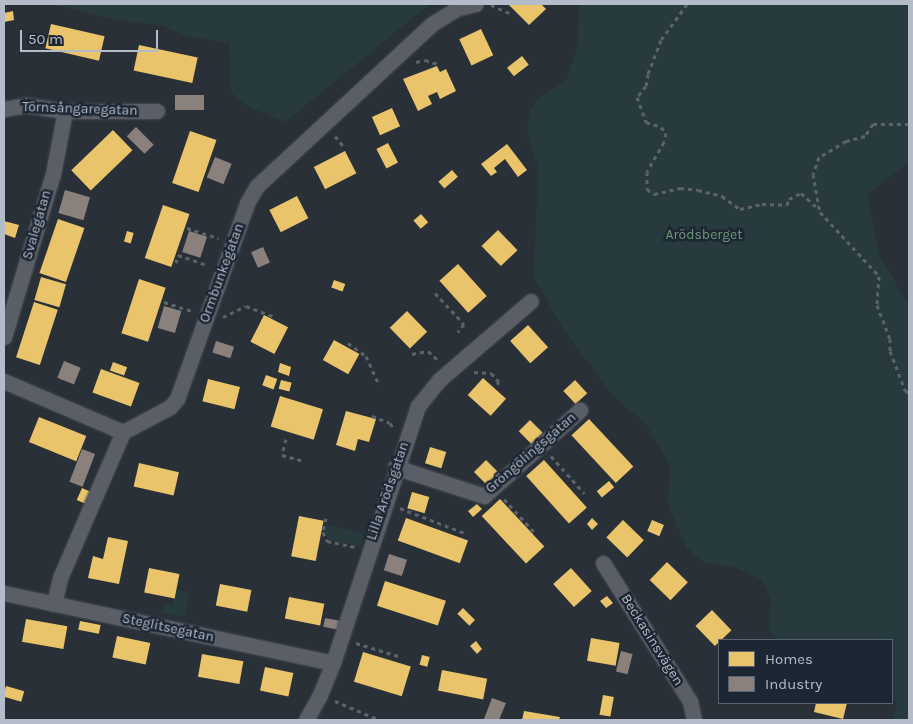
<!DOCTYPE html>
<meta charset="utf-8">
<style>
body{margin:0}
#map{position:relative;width:913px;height:724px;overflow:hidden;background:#2a3038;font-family:Karla,sans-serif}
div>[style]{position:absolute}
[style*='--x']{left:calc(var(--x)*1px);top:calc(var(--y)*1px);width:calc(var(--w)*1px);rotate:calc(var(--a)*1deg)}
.green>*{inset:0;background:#273a3e}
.homes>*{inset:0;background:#e9c46a;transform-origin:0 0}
.industry>*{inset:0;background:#8a817c;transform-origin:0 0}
.path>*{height:3px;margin-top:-1.5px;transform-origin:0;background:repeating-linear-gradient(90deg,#5d636a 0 4px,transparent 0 8px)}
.roads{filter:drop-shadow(0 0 1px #484c53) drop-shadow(0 0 1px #484c53)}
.street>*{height:15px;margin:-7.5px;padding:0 7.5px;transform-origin:7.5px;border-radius:7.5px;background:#5a5e66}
span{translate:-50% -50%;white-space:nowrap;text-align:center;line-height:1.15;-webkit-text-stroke:5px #1d2633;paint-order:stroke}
.street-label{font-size:14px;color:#b4bcc9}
.park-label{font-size:14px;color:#6b9a76}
.frame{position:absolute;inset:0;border:5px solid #b4bcc9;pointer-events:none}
.legend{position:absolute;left:718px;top:639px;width:175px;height:65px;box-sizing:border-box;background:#1d2633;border:1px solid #59626f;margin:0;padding:6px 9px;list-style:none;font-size:15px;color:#b4bcc9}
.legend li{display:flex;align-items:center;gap:10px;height:25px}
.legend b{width:25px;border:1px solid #59626f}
.scale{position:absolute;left:20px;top:30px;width:138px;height:22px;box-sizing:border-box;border:2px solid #b4bcc9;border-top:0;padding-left:6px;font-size:15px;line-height:18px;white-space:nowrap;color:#b4bcc9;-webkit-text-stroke:4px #1d2633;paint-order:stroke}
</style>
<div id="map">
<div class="green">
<div style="clip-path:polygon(51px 4px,430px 4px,285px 122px,245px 105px,231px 92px,229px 43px,187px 36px,160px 25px,123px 21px)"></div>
<div style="clip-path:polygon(579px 4px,909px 4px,909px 163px,867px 194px,879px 254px,909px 306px,909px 720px,891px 720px,898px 703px,892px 697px,892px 640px,777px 640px,768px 629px,771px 600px,761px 579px,733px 567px,703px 562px,686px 547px,668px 505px,670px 467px,663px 452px,645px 423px,613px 396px,564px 330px,534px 277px,538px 167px,527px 135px,529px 111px,540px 97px,566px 80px,578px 47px)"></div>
<div style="clip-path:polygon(326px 524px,363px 534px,360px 546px,330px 540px,324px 531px)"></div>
<div style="clip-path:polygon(177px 590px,186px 592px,189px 598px,184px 617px,162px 613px,164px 603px,173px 604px)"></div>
</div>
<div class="homes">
<div style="clip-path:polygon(508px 4px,541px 4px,546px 9px,529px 25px)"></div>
<div style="clip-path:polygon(13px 11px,14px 20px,4px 22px,4px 13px)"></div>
<div style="left:51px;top:24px;width:55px;height:25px;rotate:13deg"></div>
<div style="left:481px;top:29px;width:29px;height:24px;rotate:65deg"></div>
<div style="left:139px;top:45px;width:60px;height:26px;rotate:12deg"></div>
<div style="left:522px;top:56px;width:11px;height:19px;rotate:52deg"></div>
<div style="clip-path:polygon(437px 66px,440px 72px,446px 69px,456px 91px,440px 99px,437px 92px,428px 96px,432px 104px,418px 111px,403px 79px)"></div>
<div style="left:392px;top:108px;width:20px;height:22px;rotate:66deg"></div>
<div style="left:113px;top:130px;width:28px;height:58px;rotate:46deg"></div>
<div style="left:190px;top:131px;width:28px;height:55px;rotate:19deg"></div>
<div style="left:388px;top:143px;width:22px;height:13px;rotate:63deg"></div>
<div style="clip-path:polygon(507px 144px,527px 170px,518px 177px,505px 159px,494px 168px,497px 172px,491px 176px,481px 164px)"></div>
<div style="left:345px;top:151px;width:25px;height:35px;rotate:63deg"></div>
<div style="left:452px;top:170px;width:9px;height:18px;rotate:49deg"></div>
<div style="left:297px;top:196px;width:25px;height:31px;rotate:63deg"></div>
<div style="left:163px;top:205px;width:28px;height:56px;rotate:19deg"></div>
<div style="left:421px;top:214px;width:11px;height:10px;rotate:49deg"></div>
<div style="left:58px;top:219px;width:28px;height:57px;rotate:19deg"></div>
<div style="clip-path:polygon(4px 221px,19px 225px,15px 238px,4px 234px)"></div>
<div style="left:498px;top:230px;width:28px;height:23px;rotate:46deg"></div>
<div style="left:127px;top:231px;width:7px;height:11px;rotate:16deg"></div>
<div style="left:458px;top:264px;width:43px;height:25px;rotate:48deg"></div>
<div style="left:41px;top:277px;width:26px;height:24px;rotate:16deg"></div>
<div style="left:139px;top:279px;width:28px;height:57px;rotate:18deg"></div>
<div style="left:334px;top:280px;width:12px;height:8px;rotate:20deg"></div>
<div style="left:34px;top:302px;width:25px;height:58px;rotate:18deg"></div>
<div style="left:407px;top:311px;width:29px;height:24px;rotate:46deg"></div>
<div style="left:264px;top:315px;width:27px;height:30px;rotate:27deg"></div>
<div style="left:528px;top:325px;width:30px;height:24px;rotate:48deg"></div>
<div style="left:334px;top:340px;width:29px;height:23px;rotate:29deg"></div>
<div style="left:113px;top:362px;width:15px;height:9px;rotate:20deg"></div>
<div style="clip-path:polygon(280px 363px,291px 367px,289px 376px,278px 372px)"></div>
<div style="left:101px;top:369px;width:41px;height:25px;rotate:20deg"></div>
<div style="left:266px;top:375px;width:12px;height:11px;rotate:20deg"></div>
<div style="left:483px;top:378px;width:31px;height:23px;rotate:42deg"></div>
<div style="left:208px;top:379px;width:33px;height:23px;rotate:14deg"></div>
<div style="left:281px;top:380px;width:11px;height:9px;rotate:15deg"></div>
<div style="left:575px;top:380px;width:18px;height:16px;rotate:47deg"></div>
<div style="left:280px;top:396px;width:45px;height:32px;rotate:17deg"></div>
<div style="clip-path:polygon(346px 411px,376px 419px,369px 442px,358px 439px,355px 451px,336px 445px)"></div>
<div style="left:39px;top:417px;width:51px;height:27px;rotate:22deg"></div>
<div style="left:589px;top:419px;width:65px;height:24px;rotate:47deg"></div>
<div style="left:530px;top:420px;width:18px;height:16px;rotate:45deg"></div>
<div style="left:430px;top:447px;width:17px;height:17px;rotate:17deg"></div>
<div style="left:486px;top:460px;width:18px;height:17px;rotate:45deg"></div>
<div style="left:544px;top:460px;width:64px;height:24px;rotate:48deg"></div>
<div style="left:139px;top:463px;width:41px;height:24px;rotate:13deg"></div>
<div style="left:609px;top:481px;width:8px;height:16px;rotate:50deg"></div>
<div style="left:82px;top:488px;width:10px;height:13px;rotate:24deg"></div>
<div style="left:412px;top:492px;width:18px;height:17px;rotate:16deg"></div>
<div style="left:500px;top:499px;width:65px;height:25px;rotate:47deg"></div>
<div style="clip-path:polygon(477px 504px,482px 509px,473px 517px,468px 511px)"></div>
<div style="left:299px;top:516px;width:25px;height:41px;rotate:11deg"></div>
<div style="left:406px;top:518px;width:66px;height:24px;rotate:20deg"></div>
<div style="clip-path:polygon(592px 518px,598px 524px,592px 530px,587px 524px)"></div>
<div style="left:623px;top:520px;width:29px;height:24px;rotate:44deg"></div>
<div style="left:652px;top:520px;width:13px;height:12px;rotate:23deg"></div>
<div style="clip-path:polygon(108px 537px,128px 541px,119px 584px,88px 578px,93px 556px,103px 559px)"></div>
<div style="left:667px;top:562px;width:29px;height:25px;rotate:44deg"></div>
<div style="left:149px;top:568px;width:31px;height:25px;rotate:11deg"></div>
<div style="left:571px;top:568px;width:31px;height:24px;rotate:48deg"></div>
<div style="left:385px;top:581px;width:64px;height:26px;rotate:18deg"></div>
<div style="left:220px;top:584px;width:32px;height:22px;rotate:11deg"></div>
<div style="clip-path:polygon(607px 596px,613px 603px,606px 608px,600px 601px)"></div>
<div style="left:289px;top:597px;width:36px;height:22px;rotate:11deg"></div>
<div style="left:463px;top:608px;width:17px;height:8px;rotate:45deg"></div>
<div style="left:712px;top:610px;width:28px;height:23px;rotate:46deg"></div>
<div style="left:26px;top:619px;width:42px;height:23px;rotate:10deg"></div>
<div style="left:80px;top:621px;width:21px;height:9px;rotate:11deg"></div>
<div style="left:117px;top:636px;width:34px;height:22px;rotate:12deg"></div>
<div style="left:591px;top:638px;width:29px;height:23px;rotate:10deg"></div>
<div style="clip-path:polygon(476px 641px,482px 649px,477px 654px,470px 646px)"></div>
<div style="left:363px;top:652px;width:50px;height:31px;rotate:17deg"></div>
<div style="left:202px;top:654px;width:42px;height:23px;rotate:10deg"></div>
<div style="left:422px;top:655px;width:8px;height:10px;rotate:14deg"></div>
<div style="left:265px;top:667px;width:29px;height:24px;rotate:12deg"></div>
<div style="left:442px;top:670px;width:46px;height:21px;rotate:11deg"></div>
<div style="left:6px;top:686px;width:19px;height:11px;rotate:16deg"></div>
<div style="left:603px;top:695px;width:11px;height:20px;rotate:10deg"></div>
<div style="clip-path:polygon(816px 703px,847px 703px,843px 719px,814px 712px)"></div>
<div style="clip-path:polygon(524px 711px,560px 717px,559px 720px,522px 720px)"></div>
</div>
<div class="industry">
<div style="left:175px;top:95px;width:29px;height:15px"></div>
<div style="left:136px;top:127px;width:25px;height:13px;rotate:45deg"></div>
<div style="left:215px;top:157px;width:18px;height:22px;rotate:22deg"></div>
<div style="left:65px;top:190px;width:26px;height:24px;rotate:16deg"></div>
<div style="left:189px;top:231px;width:19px;height:22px;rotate:18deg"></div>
<div style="left:263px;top:247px;width:17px;height:13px;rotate:66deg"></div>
<div style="left:164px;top:306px;width:18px;height:23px;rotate:16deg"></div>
<div style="left:216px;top:341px;width:19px;height:12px;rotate:18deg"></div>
<div style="left:64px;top:361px;width:18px;height:18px;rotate:22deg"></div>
<div style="left:82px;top:449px;width:14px;height:35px;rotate:21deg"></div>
<div style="left:389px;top:554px;width:19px;height:17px;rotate:18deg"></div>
<div style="left:325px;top:618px;width:15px;height:9px;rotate:11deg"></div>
<div style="left:621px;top:651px;width:12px;height:21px;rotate:14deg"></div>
<div style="clip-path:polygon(492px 698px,506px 703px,499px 720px,484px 719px)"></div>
</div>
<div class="path">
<div style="--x:687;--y:4;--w:44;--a:125.8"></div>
<div style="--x:661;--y:40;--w:36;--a:111"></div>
<div style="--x:648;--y:74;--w:12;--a:99"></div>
<div style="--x:646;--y:86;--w:14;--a:129"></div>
<div style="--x:637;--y:97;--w:27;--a:70"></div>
<div style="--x:646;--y:122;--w:16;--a:18"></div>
<div style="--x:661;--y:127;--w:8;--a:50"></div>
<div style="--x:666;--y:133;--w:9;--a:103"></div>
<div style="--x:664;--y:142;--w:34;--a:120"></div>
<div style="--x:647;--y:172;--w:17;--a:90"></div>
<div style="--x:647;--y:189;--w:9;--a:36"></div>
<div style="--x:654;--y:194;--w:27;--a:-13"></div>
<div style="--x:680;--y:188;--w:18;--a:6"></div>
<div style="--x:698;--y:190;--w:25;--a:14"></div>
<div style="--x:722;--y:196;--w:22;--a:36"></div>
<div style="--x:740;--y:209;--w:23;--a:-13"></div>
<div style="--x:762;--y:204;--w:25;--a:2"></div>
<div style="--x:787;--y:205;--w:6;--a:-72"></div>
<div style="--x:789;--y:199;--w:13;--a:-27"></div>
<div style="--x:801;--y:193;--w:24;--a:42"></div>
<div style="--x:491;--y:5;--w:24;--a:24"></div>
<div style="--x:416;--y:62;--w:9;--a:-13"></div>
<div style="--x:425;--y:60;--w:13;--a:18"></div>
<div style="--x:909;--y:124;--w:36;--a:180"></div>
<div style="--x:873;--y:124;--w:14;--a:124"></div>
<div style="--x:865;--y:136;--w:20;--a:165"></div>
<div style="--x:846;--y:141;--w:31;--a:149"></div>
<div style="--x:819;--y:157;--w:18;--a:109"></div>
<div style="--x:813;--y:174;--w:39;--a:80"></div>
<div style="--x:820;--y:212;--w:87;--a:47.3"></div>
<div style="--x:879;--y:276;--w:29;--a:94"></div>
<div style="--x:877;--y:305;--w:36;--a:69"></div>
<div style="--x:890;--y:339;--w:12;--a:90"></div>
<div style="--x:890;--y:351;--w:42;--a:69"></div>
<div style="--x:905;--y:390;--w:5;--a:37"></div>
<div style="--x:335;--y:136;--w:14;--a:51"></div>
<div style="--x:187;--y:228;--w:33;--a:18"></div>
<div style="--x:176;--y:263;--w:8;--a:-76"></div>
<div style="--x:178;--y:255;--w:31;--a:19"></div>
<div style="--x:435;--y:293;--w:42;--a:46.9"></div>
<div style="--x:464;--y:324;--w:10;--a:127"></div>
<div style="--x:164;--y:302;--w:29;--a:18"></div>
<div style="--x:223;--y:317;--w:25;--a:-26"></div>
<div style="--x:246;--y:306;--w:31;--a:21"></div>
<div style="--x:348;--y:343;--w:22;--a:36"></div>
<div style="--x:366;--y:356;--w:32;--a:66"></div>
<div style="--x:412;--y:354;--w:16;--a:-11"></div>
<div style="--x:428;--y:351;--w:15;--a:42"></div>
<div style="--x:474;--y:372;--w:17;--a:3"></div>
<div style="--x:491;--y:373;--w:12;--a:48"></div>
<div style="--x:499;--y:382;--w:3;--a:135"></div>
<div style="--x:372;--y:416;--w:19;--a:21"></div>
<div style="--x:390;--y:423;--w:7;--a:56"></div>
<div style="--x:286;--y:439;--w:16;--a:104"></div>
<div style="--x:282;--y:455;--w:20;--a:15"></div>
<div style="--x:551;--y:456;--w:50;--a:48.3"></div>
<div style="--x:504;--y:499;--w:47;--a:47.6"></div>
<div style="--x:400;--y:508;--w:72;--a:21.2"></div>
<div style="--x:326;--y:518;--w:14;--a:102"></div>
<div style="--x:323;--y:532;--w:10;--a:66"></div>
<div style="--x:327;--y:541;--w:30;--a:12"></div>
<div style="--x:356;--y:643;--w:44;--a:17.2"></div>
<div style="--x:335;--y:701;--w:49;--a:22.9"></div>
</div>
<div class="roads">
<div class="street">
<div style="--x:4;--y:109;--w:22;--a:-10"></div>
<div style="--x:26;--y:105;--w:39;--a:9"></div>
<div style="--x:65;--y:111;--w:92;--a:0"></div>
<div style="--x:4;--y:337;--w:170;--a:-73.3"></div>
<div style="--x:53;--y:174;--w:64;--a:-79.2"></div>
<div style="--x:4;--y:381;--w:129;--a:23.2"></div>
<div style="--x:395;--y:467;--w:94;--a:18"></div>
<div style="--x:484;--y:496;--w:129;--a:-41.9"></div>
<div style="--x:603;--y:563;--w:163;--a:57.8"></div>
<div style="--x:690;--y:701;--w:19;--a:78"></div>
<div style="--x:4;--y:593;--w:336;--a:12"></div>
<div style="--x:54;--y:604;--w:27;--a:-77"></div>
<div style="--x:60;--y:578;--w:159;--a:-66.7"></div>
<div style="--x:123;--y:432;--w:53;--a:-28"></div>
<div style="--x:170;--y:407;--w:11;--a:-49"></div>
<div style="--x:177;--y:399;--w:208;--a:-70.3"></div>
<div style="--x:247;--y:203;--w:20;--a:-60"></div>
<div style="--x:257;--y:186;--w:238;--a:-42.8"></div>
<div style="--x:432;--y:24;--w:31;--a:-32"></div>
<div style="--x:458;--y:8;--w:18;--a:-13"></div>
<div style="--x:306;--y:720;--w:29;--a:-61"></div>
<div style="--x:320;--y:695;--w:35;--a:-68"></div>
<div style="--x:333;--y:663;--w:271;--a:-71.7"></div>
<div style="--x:418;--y:406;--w:33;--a:-51"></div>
<div style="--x:439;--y:380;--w:121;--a:-40.7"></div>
</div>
</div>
<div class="street-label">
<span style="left:80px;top:109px;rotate:2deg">Törnsångaregatan</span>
<span style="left:37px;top:225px;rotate:-74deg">Svalegatan</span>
<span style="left:222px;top:273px;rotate:-70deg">Ormbunkegatan</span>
<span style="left:531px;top:453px;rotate:-41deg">Gröngölingsgatan</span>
<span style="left:388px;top:491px;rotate:-71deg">Lilla Arödsgatan</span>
<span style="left:168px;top:628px;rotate:12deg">Steglitsegatan</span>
<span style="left:652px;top:640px;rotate:58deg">Beckasinsvägen</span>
</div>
<div class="park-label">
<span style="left:704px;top:235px">Arödsberget</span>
</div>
<div class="frame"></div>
<ul class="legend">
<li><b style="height:14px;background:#e9c46a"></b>Homes</li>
<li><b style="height:14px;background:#8a817c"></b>Industry</li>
</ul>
<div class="scale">50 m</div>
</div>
